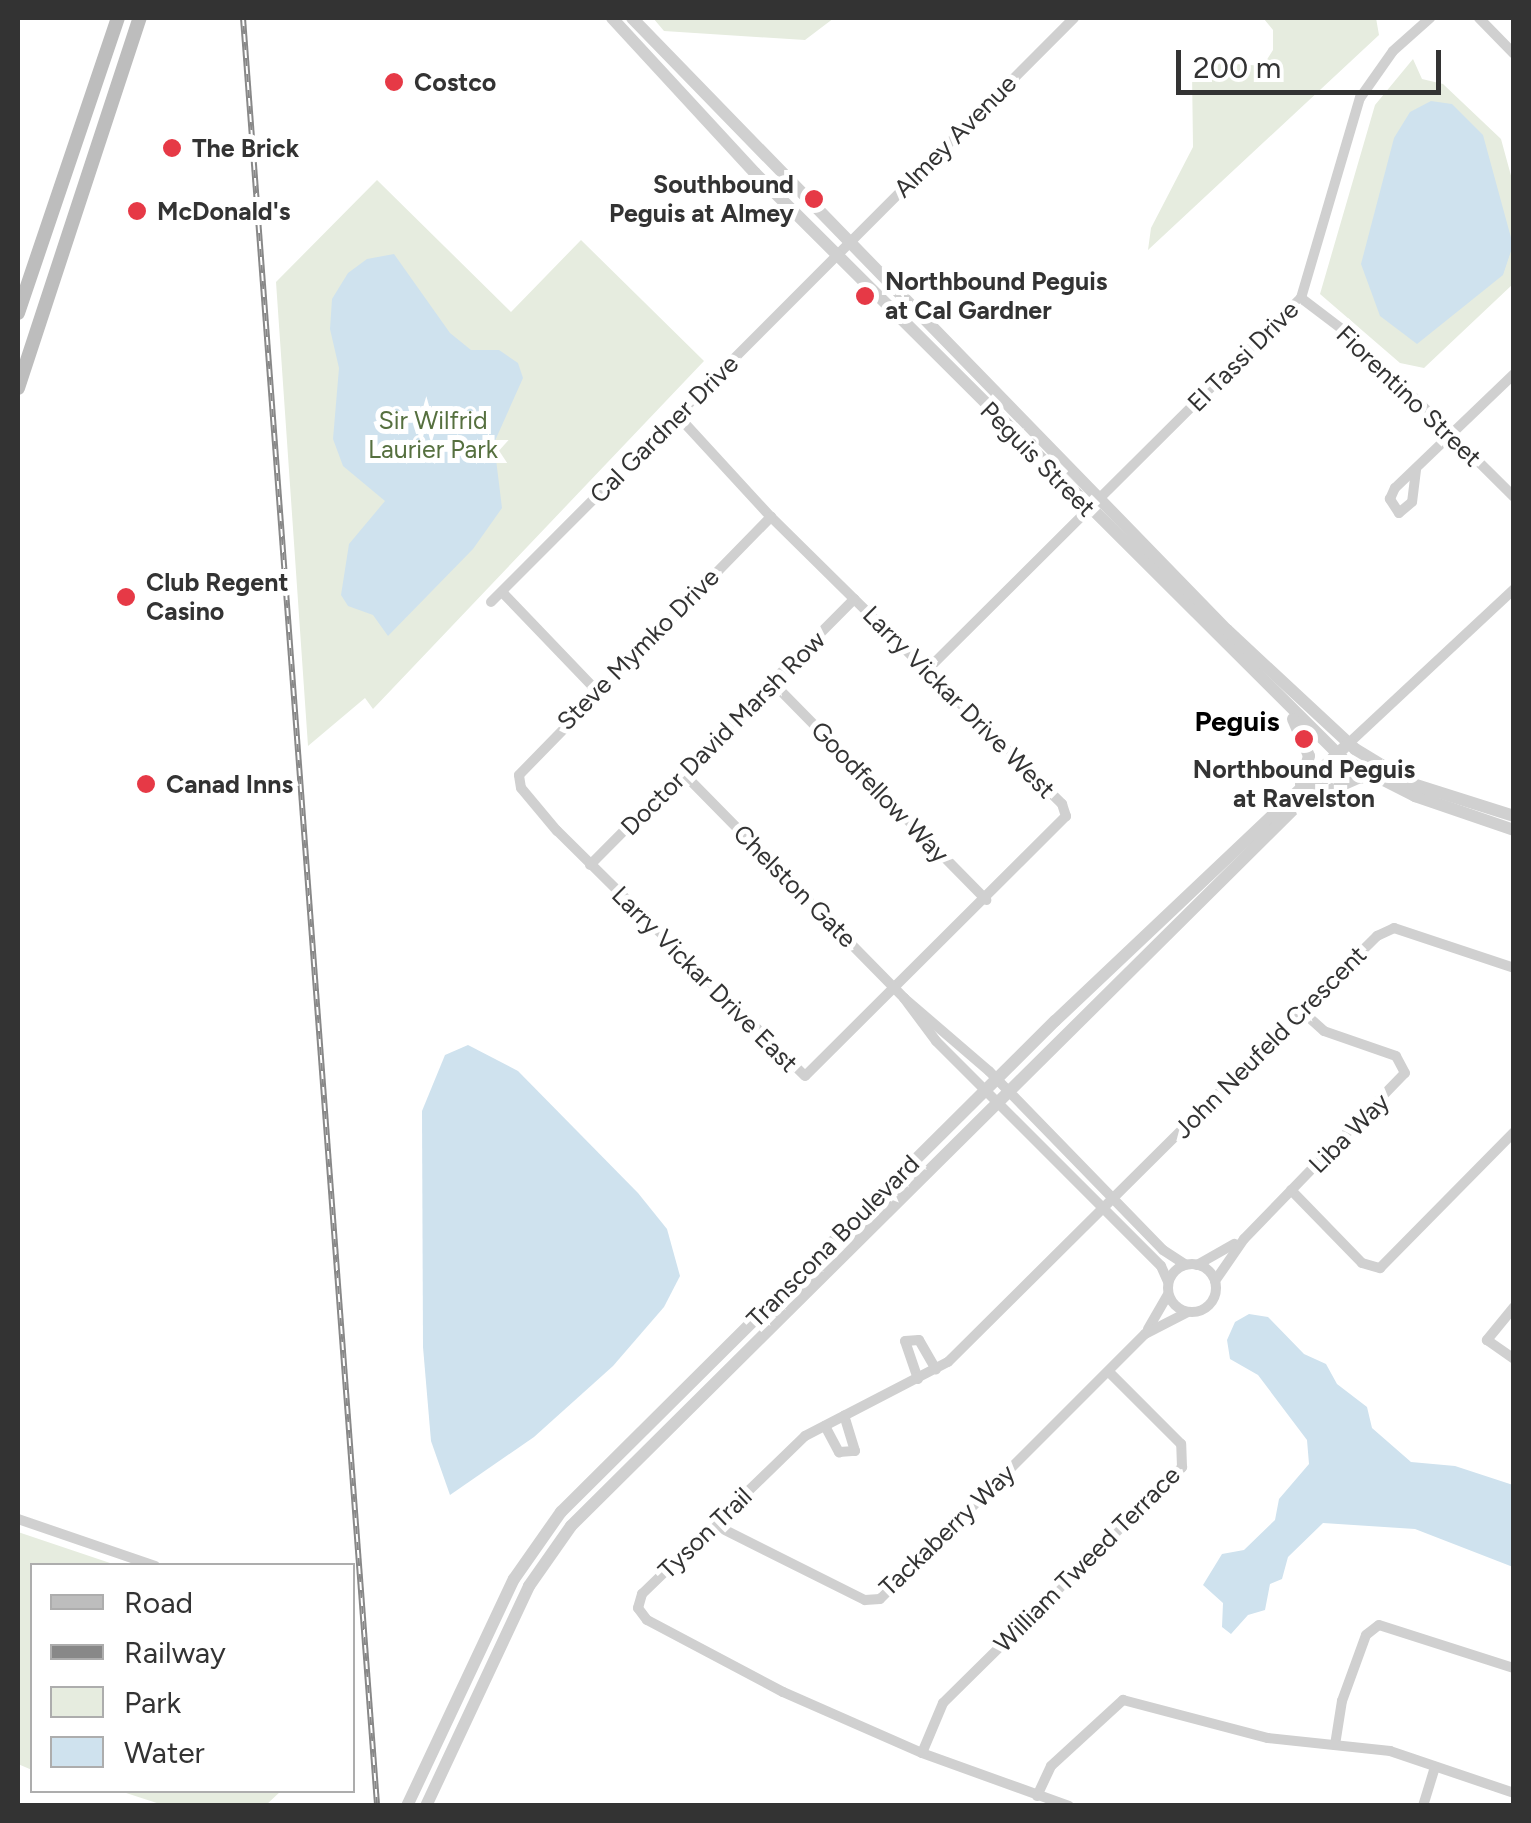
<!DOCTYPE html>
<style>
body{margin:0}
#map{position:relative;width:1531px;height:1823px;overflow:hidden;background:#fff;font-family:Figtree,sans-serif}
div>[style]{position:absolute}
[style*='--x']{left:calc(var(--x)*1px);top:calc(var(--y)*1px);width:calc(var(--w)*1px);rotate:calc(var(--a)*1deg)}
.green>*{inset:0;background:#e6ecdf}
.water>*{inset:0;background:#cfe2ee}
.minor>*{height:10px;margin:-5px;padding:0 5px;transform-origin:5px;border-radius:5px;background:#d0d0d0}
.minor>.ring{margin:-5px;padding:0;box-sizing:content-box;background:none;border:10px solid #d0d0d0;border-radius:50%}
.tertiary>*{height:12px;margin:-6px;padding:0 6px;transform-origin:6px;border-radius:6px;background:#d0d0d0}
.secondary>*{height:14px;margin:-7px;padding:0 7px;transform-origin:7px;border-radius:7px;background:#bdbdbd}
.rail>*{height:6px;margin-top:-3px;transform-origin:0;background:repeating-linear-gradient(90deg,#fff 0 8px,#888 0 16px);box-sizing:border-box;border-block:2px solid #888}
.dots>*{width:28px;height:28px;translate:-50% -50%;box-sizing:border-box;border:5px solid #fff;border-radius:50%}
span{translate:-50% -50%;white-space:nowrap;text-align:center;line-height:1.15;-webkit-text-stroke:10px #fff;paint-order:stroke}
.poi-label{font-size:25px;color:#333;font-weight:700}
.left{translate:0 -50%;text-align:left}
.right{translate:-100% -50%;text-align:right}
.street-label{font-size:25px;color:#333}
.park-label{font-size:25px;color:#56703f}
.neighbourhood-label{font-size:28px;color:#000;font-weight:700}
.frame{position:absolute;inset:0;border:20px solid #333;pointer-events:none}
.legend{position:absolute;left:30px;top:1563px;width:325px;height:230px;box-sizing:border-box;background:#fff;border:2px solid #adadad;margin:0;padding:12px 18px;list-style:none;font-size:30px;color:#333}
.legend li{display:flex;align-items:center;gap:20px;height:50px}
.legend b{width:50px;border:2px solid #adadad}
.scale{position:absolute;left:1176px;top:50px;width:265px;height:45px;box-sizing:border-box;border:5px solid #333;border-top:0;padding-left:12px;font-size:30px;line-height:35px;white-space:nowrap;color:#333;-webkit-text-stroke:8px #fff;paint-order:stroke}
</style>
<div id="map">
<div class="green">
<div style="clip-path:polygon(653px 18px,652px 18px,834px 18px,805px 40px,664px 31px)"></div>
<div style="clip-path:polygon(1241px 18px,1376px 18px,1379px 35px,1148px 250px,1151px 228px,1193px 147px,1192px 71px,1211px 62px,1263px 66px,1273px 50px,1273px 30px,1264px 19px)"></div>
<div style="clip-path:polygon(1413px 59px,1422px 79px,1443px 84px,1501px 139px,1513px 183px,1513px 284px,1424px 368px,1400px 363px,1320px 294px,1375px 105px)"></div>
<div style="clip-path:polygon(377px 180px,511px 312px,581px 240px,704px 361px,373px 709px,365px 698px,308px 746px,276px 282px)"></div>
<div style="clip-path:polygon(18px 1532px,116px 1565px,32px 1566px,32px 1770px,18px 1764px)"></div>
<div style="clip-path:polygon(120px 1791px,281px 1790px,281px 1791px,266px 1805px,166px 1806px)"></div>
</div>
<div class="water">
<div style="clip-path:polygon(1431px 101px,1452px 104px,1483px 135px,1513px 245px,1503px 275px,1417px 344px,1380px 316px,1361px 264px,1394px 138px,1410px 112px)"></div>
<div style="clip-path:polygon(394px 254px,450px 333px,471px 350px,499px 350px,518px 363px,523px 378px,494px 443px,502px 508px,473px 549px,388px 636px,373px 615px,348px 606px,341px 595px,349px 544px,385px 501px,343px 466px,333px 439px,339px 368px,330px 329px,332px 299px,348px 273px,367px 259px)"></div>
<div style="clip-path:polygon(468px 1045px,518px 1071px,638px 1193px,667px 1229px,680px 1276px,664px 1307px,613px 1366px,534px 1437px,450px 1495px,431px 1441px,423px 1347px,422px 1111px,445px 1055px)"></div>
<div style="clip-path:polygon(1249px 1314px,1268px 1317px,1304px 1354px,1326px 1364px,1337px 1384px,1367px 1407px,1372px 1428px,1411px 1462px,1455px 1466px,1513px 1485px,1513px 1567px,1415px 1529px,1323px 1523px,1288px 1557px,1282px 1579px,1270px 1584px,1265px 1610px,1248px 1615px,1231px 1634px,1222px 1627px,1223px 1603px,1203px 1585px,1222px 1554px,1244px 1550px,1275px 1520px,1279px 1499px,1309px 1464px,1307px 1440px,1258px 1375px,1230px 1359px,1227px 1340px,1235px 1322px)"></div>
</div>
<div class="minor">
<div style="--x:1479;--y:18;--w:50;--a:45.8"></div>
<div style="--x:1301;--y:298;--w:68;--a:37.2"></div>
<div style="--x:1355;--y:339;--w:224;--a:44.8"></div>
<div style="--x:678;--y:416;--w:137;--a:47.4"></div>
<div style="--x:771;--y:517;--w:409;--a:44.6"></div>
<div style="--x:1062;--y:804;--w:13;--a:72"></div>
<div style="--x:1066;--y:816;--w:368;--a:135.1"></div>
<div style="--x:805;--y:1076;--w:349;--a:-135.3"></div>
<div style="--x:557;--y:831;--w:56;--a:-129.9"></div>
<div style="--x:521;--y:788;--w:13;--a:-99"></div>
<div style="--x:519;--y:775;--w:361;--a:-45.7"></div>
<div style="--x:1416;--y:470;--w:32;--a:97"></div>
<div style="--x:1412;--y:502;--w:17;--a:140"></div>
<div style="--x:1399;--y:513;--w:17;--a:-123"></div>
<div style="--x:1390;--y:499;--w:12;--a:-66"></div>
<div style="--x:1395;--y:488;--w:165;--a:-43.8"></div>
<div style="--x:502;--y:592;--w:136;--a:46.2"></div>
<div style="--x:491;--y:602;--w:825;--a:-45.05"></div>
<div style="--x:928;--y:669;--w:526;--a:-44.85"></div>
<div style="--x:1301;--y:298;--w:209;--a:-73.6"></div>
<div style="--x:1360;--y:98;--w:57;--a:-54.9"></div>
<div style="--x:1393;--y:51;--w:50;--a:-41.7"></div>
<div style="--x:774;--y:684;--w:303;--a:45.5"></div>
<div style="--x:1349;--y:743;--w:226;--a:-43"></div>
<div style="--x:685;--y:775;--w:313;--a:45.5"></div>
<div style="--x:904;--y:998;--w:112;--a:40.7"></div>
<div style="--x:989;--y:1071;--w:250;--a:45.8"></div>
<div style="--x:1163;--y:1250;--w:27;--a:33"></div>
<div style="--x:590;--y:865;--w:375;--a:-45.2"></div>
<div style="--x:904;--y:998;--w:54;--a:53.3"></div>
<div style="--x:936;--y:1041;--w:318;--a:45"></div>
<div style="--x:1161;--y:1266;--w:17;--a:66"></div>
<div style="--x:1291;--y:1190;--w:102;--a:45.8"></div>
<div style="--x:1362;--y:1263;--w:19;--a:16"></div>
<div style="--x:1380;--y:1268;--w:191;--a:-45.4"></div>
<div class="ring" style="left:1168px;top:1264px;width:38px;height:38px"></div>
<div style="--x:1197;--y:1265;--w:43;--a:-29.6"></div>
<div style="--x:1215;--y:1281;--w:51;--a:-55.4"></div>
<div style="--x:1244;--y:1239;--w:231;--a:-45.9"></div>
<div style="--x:1405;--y:1073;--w:19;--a:-118"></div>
<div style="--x:1396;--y:1056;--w:76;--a:-160.9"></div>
<div style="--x:1324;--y:1031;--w:30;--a:-138"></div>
<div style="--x:1514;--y:1307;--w:43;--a:129.3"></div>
<div style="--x:1487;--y:1340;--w:33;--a:35"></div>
<div style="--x:1148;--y:1329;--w:39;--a:-60"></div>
<div style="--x:918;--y:1379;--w:40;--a:-108.9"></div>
<div style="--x:905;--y:1341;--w:14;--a:-4"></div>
<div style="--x:919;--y:1340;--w:34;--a:60"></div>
<div style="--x:825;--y:1426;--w:30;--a:62"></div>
<div style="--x:839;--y:1452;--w:16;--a:-4"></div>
<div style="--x:855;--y:1451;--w:37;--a:-107"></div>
<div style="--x:18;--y:1519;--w:145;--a:18.9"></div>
<div style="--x:713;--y:1524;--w:170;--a:26.6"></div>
<div style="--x:865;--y:1600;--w:15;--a:-4"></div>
<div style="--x:880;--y:1599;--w:375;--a:-45"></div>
<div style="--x:1145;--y:1334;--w:48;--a:-27.1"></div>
<div style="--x:1335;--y:1745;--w:45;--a:-81"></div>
<div style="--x:1342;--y:1701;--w:70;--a:-70"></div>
<div style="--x:1366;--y:1635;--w:16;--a:-38"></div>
<div style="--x:1379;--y:1625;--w:142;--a:17.7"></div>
<div style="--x:922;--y:1753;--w:54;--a:-67.2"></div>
<div style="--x:943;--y:1703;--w:336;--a:-44.6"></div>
<div style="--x:1182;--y:1467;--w:23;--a:-92"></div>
<div style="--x:1181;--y:1444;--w:102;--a:-135"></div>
<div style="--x:1037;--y:1796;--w:33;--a:-65"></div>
<div style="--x:1051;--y:1766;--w:98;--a:-42.5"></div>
<div style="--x:1123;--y:1700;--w:150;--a:14.7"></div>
<div style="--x:1268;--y:1738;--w:123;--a:6.1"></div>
<div style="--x:1390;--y:1751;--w:131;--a:18.7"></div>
<div style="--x:1069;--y:1806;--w:156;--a:-160.2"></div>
<div style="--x:922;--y:1753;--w:152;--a:-156.3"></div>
<div style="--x:783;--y:1692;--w:154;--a:-152.1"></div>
<div style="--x:647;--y:1620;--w:15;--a:-127"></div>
<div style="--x:638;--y:1608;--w:15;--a:-74"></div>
<div style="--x:642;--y:1594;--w:227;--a:-44.1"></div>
<div style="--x:805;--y:1436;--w:161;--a:-27.4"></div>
<div style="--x:948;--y:1362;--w:605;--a:-44.8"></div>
<div style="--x:1377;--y:936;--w:19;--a:-25"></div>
<div style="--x:1394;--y:928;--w:126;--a:18.4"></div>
<div style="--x:1423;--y:1806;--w:41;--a:-72.9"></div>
</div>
<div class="tertiary">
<div style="--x:612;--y:18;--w:211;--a:47.3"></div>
<div style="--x:755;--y:173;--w:832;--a:44.9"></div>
<div style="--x:1344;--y:760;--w:80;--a:26.9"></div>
<div style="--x:1415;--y:796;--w:105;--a:19"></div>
<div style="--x:632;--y:18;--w:854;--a:45.81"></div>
<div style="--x:1227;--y:630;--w:175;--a:42.9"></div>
<div style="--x:1355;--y:749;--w:68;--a:31.1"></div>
<div style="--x:1413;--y:784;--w:106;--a:17.6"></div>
<div style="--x:1293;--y:719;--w:40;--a:66.6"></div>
<div style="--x:1309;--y:756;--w:29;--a:106"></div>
<div style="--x:1308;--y:800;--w:57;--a:-23.9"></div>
<div style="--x:1360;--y:777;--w:13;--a:9"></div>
<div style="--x:407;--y:1806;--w:251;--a:-64.8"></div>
<div style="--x:514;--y:1579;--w:82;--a:-55"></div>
<div style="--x:561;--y:1512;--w:697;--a:-44.83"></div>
<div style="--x:1055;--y:1021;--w:405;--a:-43.4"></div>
<div style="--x:426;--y:1806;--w:243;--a:-64.9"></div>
<div style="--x:529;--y:1586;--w:73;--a:-55"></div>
<div style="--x:571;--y:1526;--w:1062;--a:-44.77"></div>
</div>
<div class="secondary">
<div style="--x:18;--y:313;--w:311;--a:-71.3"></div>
<div style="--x:18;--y:388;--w:390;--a:-71.8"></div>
</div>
<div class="rail">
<div style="--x:243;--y:18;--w:1793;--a:85.71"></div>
</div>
<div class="dots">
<div style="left:394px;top:82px;background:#e63946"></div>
<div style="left:172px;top:148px;background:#e63946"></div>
<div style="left:814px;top:199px;background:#e63946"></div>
<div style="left:137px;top:211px;background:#e63946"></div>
<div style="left:865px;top:296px;background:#e63946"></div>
<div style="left:126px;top:597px;background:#e63946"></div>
<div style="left:1304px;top:739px;background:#e63946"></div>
<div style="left:146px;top:784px;background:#e63946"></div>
</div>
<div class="poi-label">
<span class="left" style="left:414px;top:82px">Costco</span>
<span class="left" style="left:192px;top:148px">The Brick</span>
<span class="right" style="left:794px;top:199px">Southbound<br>Peguis at Almey</span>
<span class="left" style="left:157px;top:211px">McDonald's</span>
<span class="left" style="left:885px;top:296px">Northbound Peguis<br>at Cal Gardner</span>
<span class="left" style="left:146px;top:597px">Club Regent<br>Casino</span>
<span style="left:1304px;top:784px">Northbound Peguis<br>at Ravelston</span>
<span class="left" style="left:166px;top:784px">Canad Inns</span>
</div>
<div class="street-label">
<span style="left:955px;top:136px;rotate:-45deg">Almey Avenue</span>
<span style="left:1243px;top:356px;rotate:-45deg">El Tassi Drive</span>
<span style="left:1409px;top:396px;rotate:44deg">Fiorentino Street</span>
<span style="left:664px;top:429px;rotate:-45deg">Cal Gardner Drive</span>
<span style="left:1038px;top:459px;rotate:45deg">Peguis Street</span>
<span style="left:638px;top:649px;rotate:-45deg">Steve Mymko Drive</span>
<span style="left:959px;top:702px;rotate:45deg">Larry Vickar Drive West</span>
<span style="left:723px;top:733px;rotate:-45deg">Doctor David Marsh Row</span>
<span style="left:880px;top:792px;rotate:46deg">Goodfellow Way</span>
<span style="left:795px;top:886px;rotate:45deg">Chelston Gate</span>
<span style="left:705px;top:979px;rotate:45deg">Larry Vickar Drive East</span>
<span style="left:1270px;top:1042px;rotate:-45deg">John Neufeld Crescent</span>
<span style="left:1349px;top:1133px;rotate:-45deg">Liba Way</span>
<span style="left:833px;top:1241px;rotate:-45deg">Transcona Boulevard</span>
<span style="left:947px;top:1530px;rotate:-44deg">Tackaberry Way</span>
<span style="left:705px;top:1533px;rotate:-44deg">Tyson Trail</span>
<span style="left:1087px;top:1559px;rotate:-45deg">William Tweed Terrace</span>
</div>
<div class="park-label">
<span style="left:433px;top:435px">Sir Wilfrid<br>Laurier Park</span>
</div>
<div class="neighbourhood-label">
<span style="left:1237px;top:721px">Peguis</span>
</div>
<div class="frame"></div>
<ul class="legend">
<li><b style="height:12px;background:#bdbdbd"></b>Road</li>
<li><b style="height:12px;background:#888"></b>Railway</li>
<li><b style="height:28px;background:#e6ecdf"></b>Park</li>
<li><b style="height:28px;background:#cfe2ee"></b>Water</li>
</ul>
<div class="scale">200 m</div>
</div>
